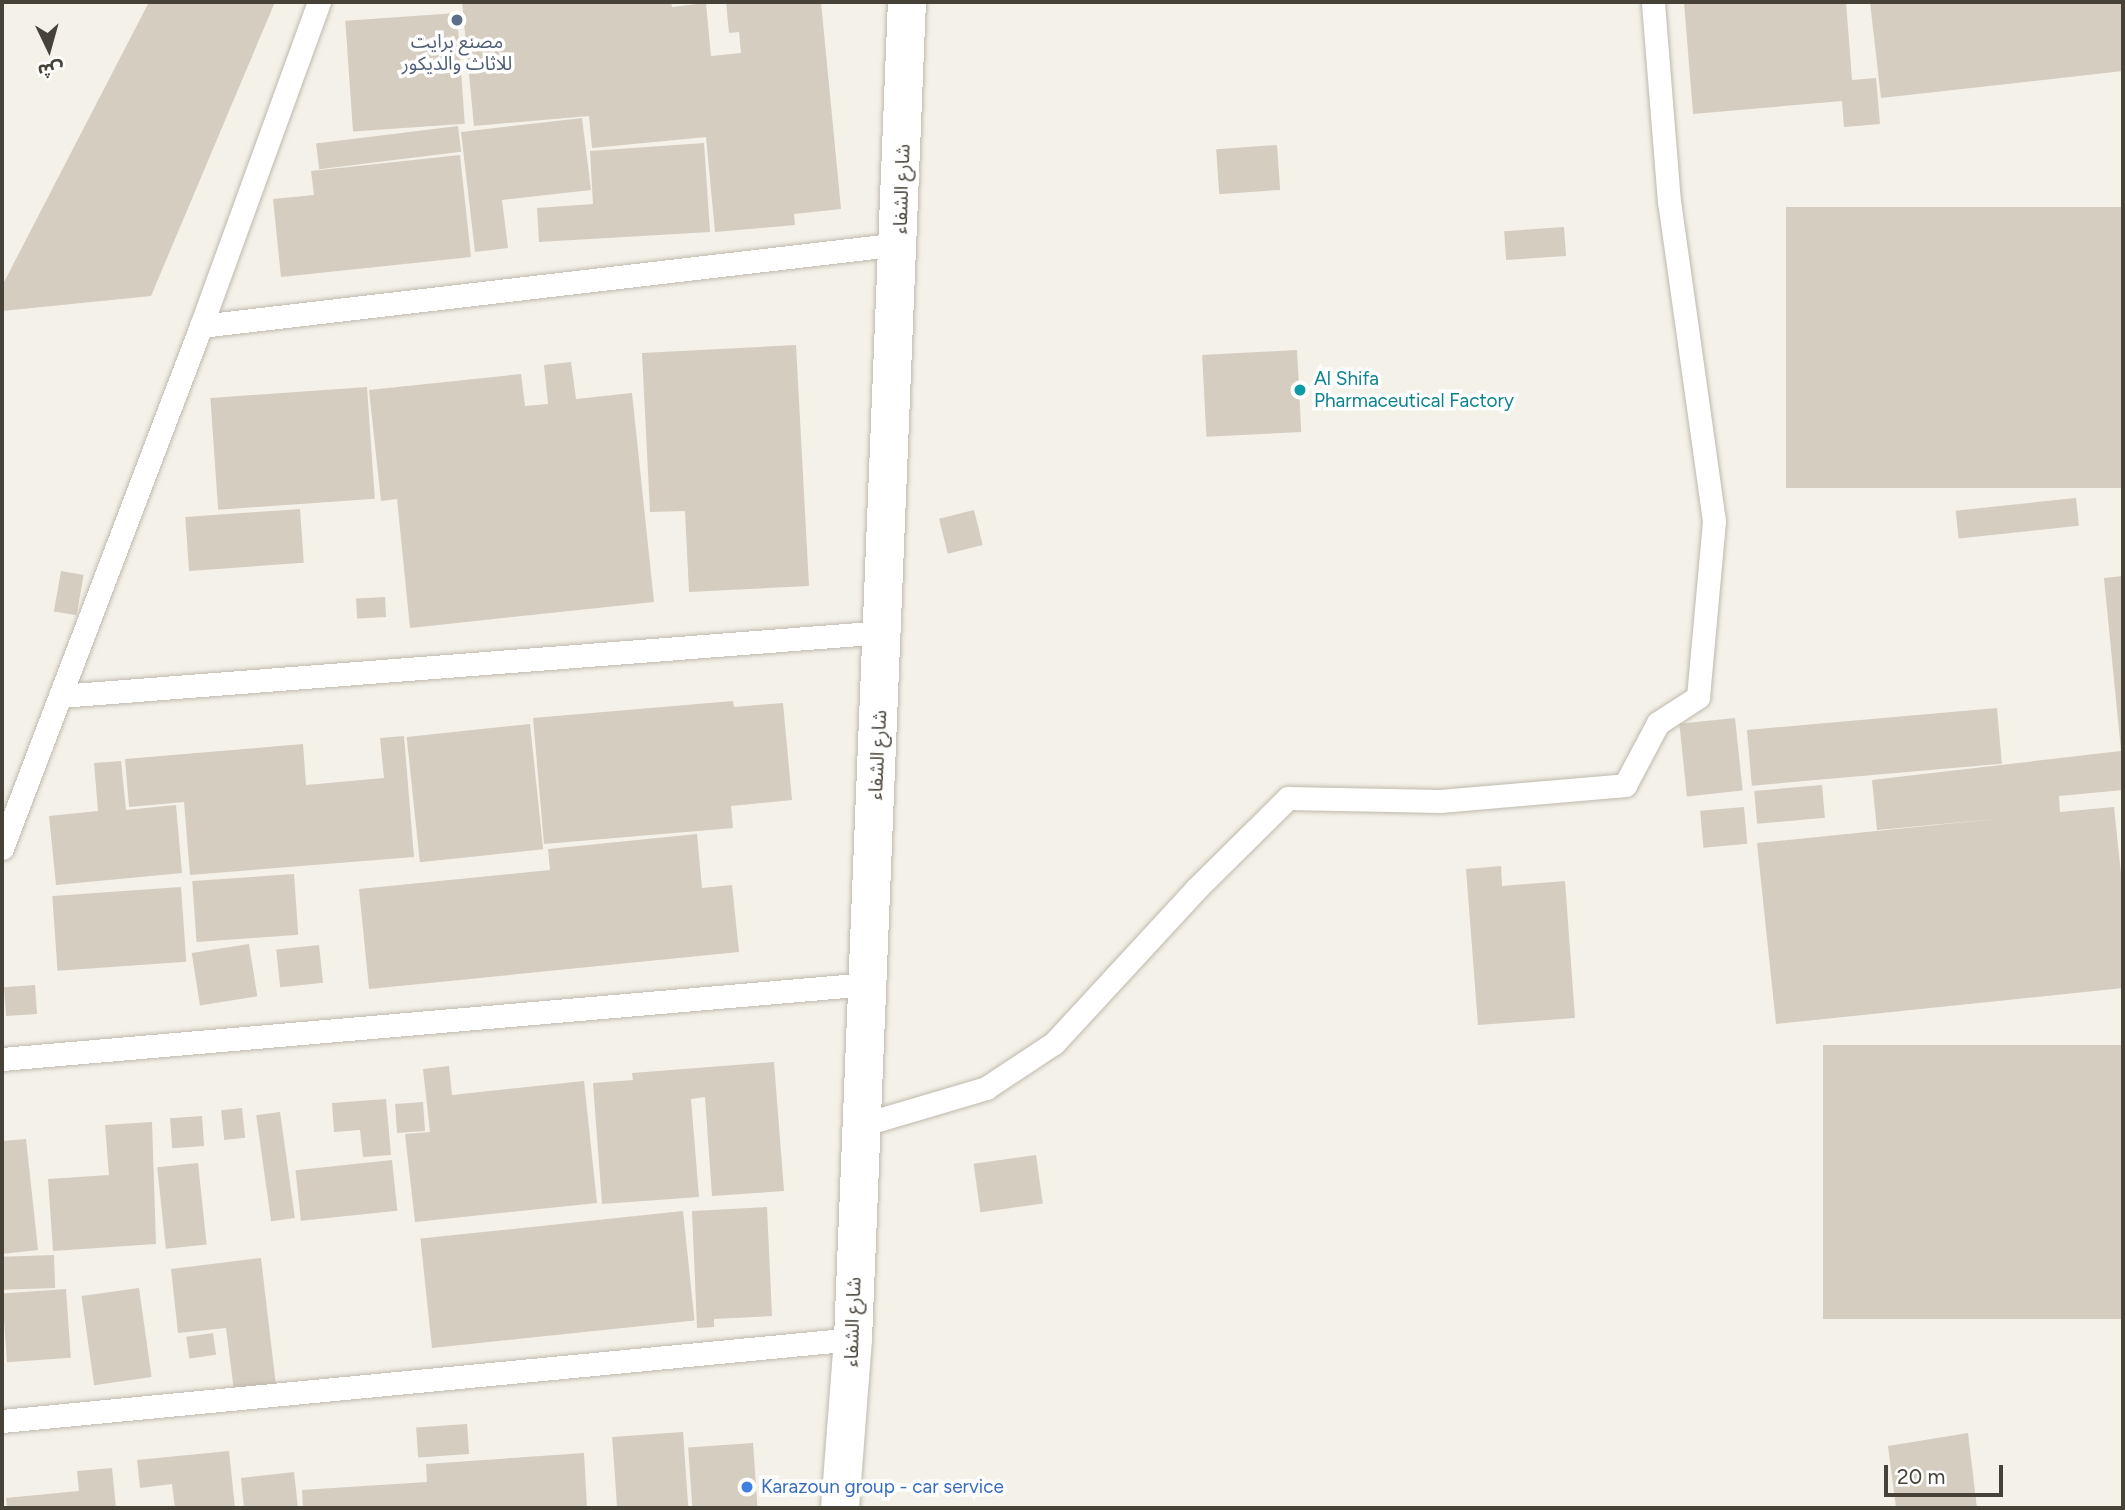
<!DOCTYPE html>
<meta charset="utf-8">
<style>
body{margin:0}
#map{position:relative;width:2125px;height:1510px;overflow:hidden;background:#f4f1e9;font-family:Figtree,"Noto Sans Arabic",sans-serif}
div>[style]{position:absolute}
[style*='--x']{left:calc(var(--x)*1px);top:calc(var(--y)*1px);width:calc(var(--w)*1px);rotate:calc(var(--a)*1deg)}
.building>*{inset:0;background:#d5cdbf;transform-origin:0 0}
.roads{filter:drop-shadow(0 0 2px #bfb9ac) drop-shadow(0 0 2px #bfb9ac)}
.service>*{height:23px;margin:-11.5px;padding:0 11.5px;transform-origin:11.5px;border-radius:11.5px;background:#fff}
.tertiary>*{height:38px;margin:-19px;padding:0 19px;transform-origin:19px;border-radius:19px;background:#fff}
.dots>*{width:19px;height:19px;translate:-50% -50%;box-sizing:border-box;border:4px solid #fff;border-radius:50%}
span{translate:-50% -50%;white-space:nowrap;text-align:center;line-height:1.15;-webkit-text-stroke:7px #fff;paint-order:stroke}
.service-label{font-size:19px;color:#4e5e75}
.street-label{font-size:19px;color:#474238}
.culture-label{font-size:19px;color:#0d838f}
.left{translate:0 -50%;text-align:left}
.shop-label{font-size:19px;color:#366cbe}
.frame{position:absolute;inset:0;border:4px solid #474238;pointer-events:none}
.north{position:absolute;left:14px;top:14px;width:70px;height:70px;-webkit-text-stroke:5px #fff;paint-order:stroke;rotate:175deg;font-size:19px;font-weight:700;line-height:28px;text-align:center;color:#474238}
.north::after{content:'';display:block;margin:auto;width:24px;height:32px;background:#474238;clip-path:polygon(50% 0,100% 100%,50% 72%,0 100%)}
.scale{position:absolute;left:1884px;top:1465px;width:119px;height:32px;box-sizing:border-box;border:4px solid #474238;border-top:0;padding-left:9px;font-size:21px;line-height:24px;white-space:nowrap;color:#474238;-webkit-text-stroke:5px #fff;paint-order:stroke}
</style>
<div id="map">
<div class="building">
<div style="clip-path:polygon(149px 2px,275px 2px,151px 296px,2px 311px,2px 286px)"></div>
<div style="clip-path:polygon(462px 2px,671px 2px,672px 7px,706px 3px,711px 56px,741px 53px,739px 32px,729px 33px,726px 2px,821px 2px,841px 209px,794px 214px,795px 225px,715px 232px,706px 137px,592px 148px,589px 116px,474px 126px)"></div>
<div style="clip-path:polygon(1684px 2px,1846px 2px,1852px 80px,1876px 78px,1880px 124px,1844px 127px,1842px 101px,1693px 114px)"></div>
<div style="clip-path:polygon(1870px 2px,2123px 2px,2123px 71px,1881px 98px)"></div>
<div style="left:457px;top:13px;width:111px;height:112px;rotate:86deg"></div>
<div style="clip-path:polygon(582px 118px,591px 190px,502px 200px,508px 248px,475px 252px,461px 132px)"></div>
<div style="left:458px;top:126px;width:26px;height:143px;rotate:83deg"></div>
<div style="clip-path:polygon(704px 143px,710px 232px,539px 242px,537px 208px,593px 204px,590px 151px)"></div>
<div style="left:1277px;top:145px;width:45px;height:61px;rotate:86deg"></div>
<div style="clip-path:polygon(460px 155px,471px 257px,281px 277px,273px 199px,314px 195px,311px 171px)"></div>
<div style="left:2123px;top:207px;width:281px;height:337px;rotate:90deg"></div>
<div style="left:1564px;top:227px;width:29px;height:60px;rotate:86deg"></div>
<div style="clip-path:polygon(796px 345px,809px 586px,689px 592px,685px 511px,650px 512px,642px 353px)"></div>
<div style="left:1297px;top:350px;width:82px;height:95px;rotate:87deg"></div>
<div style="clip-path:polygon(571px 362px,576px 399px,632px 393px,654px 602px,410px 628px,397px 499px,381px 501px,369px 390px,521px 374px,525px 406px,548px 404px,544px 365px)"></div>
<div style="left:367px;top:387px;width:112px;height:157px;rotate:86deg"></div>
<div style="left:2076px;top:498px;width:28px;height:121px;rotate:84deg"></div>
<div style="left:300px;top:509px;width:54px;height:115px;rotate:86deg"></div>
<div style="left:974px;top:510px;width:36px;height:36px;rotate:76deg"></div>
<div style="left:61px;top:571px;width:23px;height:41px;rotate:10deg"></div>
<div style="clip-path:polygon(2123px 576px,2123px 790px,2059px 796px,2060px 812px,2114px 807px,2123px 893px,2123px 988px,1776px 1024px,1757px 843px,2005px 818px,1877px 830px,1872px 780px,2121px 751px,2104px 578px)"></div>
<div style="left:385px;top:597px;width:20px;height:29px;rotate:87deg"></div>
<div style="clip-path:polygon(733px 701px,734px 707px,783px 703px,792px 800px,731px 806px,733px 828px,544px 844px,533px 718px)"></div>
<div style="left:1997px;top:708px;width:56px;height:251px;rotate:85deg"></div>
<div style="left:1735px;top:718px;width:73px;height:56px;rotate:84deg"></div>
<div style="left:530px;top:724px;width:126px;height:124px;rotate:84deg"></div>
<div style="clip-path:polygon(404px 736px,414px 857px,190px 875px,184px 802px,129px 807px,125px 759px,303px 744px,306px 785px,384px 778px,380px 738px)"></div>
<div style="clip-path:polygon(121px 761px,126px 810px,176px 805px,182px 873px,56px 885px,49px 816px,98px 811px,94px 763px)"></div>
<div style="left:1822px;top:785px;width:33px;height:68px;rotate:85deg"></div>
<div style="left:1744px;top:807px;width:37px;height:44px;rotate:85deg"></div>
<div style="clip-path:polygon(697px 834px,702px 888px,732px 885px,739px 952px,369px 989px,359px 889px,550px 870px,548px 849px)"></div>
<div style="clip-path:polygon(1501px 866px,1502px 886px,1565px 881px,1575px 1018px,1478px 1025px,1466px 869px)"></div>
<div style="left:294px;top:874px;width:61px;height:102px;rotate:86deg"></div>
<div style="left:181px;top:887px;width:75px;height:129px;rotate:86deg"></div>
<div style="left:249px;top:944px;width:53px;height:58px;rotate:81deg"></div>
<div style="left:319px;top:945px;width:38px;height:43px;rotate:84deg"></div>
<div style="left:35px;top:985px;width:29px;height:31px;rotate:86deg"></div>
<div style="left:2123px;top:1045px;width:274px;height:300px;rotate:90deg"></div>
<div style="clip-path:polygon(774px 1062px,784px 1191px,712px 1196px,705px 1097px,691px 1099px,699px 1197px,602px 1204px,593px 1083px,633px 1080px,632px 1073px)"></div>
<div style="clip-path:polygon(449px 1066px,452px 1095px,584px 1081px,597px 1203px,415px 1222px,405px 1134px,430px 1132px,423px 1069px)"></div>
<div style="clip-path:polygon(386px 1099px,391px 1155px,363px 1157px,360px 1130px,334px 1132px,332px 1103px)"></div>
<div style="left:423px;top:1102px;width:29px;height:28px;rotate:86deg"></div>
<div style="left:242px;top:1108px;width:30px;height:21px;rotate:84deg"></div>
<div style="left:280px;top:1112px;width:107px;height:24px;rotate:82deg"></div>
<div style="left:202px;top:1116px;width:30px;height:32px;rotate:86deg"></div>
<div style="clip-path:polygon(152px 1122px,156px 1244px,53px 1251px,48px 1179px,109px 1175px,105px 1125px)"></div>
<div style="clip-path:polygon(26px 1139px,38px 1250px,2px 1254px,2px 1141px)"></div>
<div style="left:1036px;top:1155px;width:49px;height:63px;rotate:82deg"></div>
<div style="left:392px;top:1160px;width:51px;height:97px;rotate:84deg"></div>
<div style="left:198px;top:1163px;width:82px;height:41px;rotate:84deg"></div>
<div style="clip-path:polygon(767px 1207px,772px 1316px,714px 1319px,714px 1327px,697px 1328px,692px 1211px)"></div>
<div style="left:683px;top:1211px;width:110px;height:264px;rotate:84deg"></div>
<div style="left:54px;top:1255px;width:33px;height:52px;rotate:88deg"></div>
<div style="clip-path:polygon(261px 1258px,276px 1386px,234px 1391px,226px 1328px,178px 1333px,171px 1269px)"></div>
<div style="left:139px;top:1288px;width:90px;height:58px;rotate:82deg"></div>
<div style="left:66px;top:1289px;width:69px;height:64px;rotate:86deg"></div>
<div style="left:213px;top:1333px;width:22px;height:27px;rotate:82deg"></div>
<div style="left:467px;top:1424px;width:30px;height:51px;rotate:86deg"></div>
<div style="left:683px;top:1432px;width:76px;height:71px;rotate:86deg"></div>
<div style="clip-path:polygon(1968px 1433px,1977px 1508px,1896px 1508px,1888px 1446px)"></div>
<div style="left:753px;top:1443px;width:65px;height:65px;rotate:86deg"></div>
<div style="clip-path:polygon(229px 1451px,235px 1508px,175px 1508px,172px 1484px,140px 1488px,137px 1460px)"></div>
<div style="clip-path:polygon(584px 1453px,587px 1508px,303px 1508px,302px 1490px,427px 1482px,426px 1464px)"></div>
<div style="clip-path:polygon(112px 1468px,116px 1508px,7px 1508px,6px 1498px,79px 1491px,77px 1471px)"></div>
<div style="clip-path:polygon(294px 1472px,298px 1508px,244px 1508px,241px 1478px)"></div>
</div>
<div class="roads">
<div class="service">
<div style="--x:201;--y:326;--w:704;--a:-6.69"></div>
<div style="--x:60;--y:696;--w:826;--a:-4.44"></div>
<div style="--x:2;--y:848;--w:559;--a:-69.13"></div>
<div style="--x:201;--y:326;--w:345;--a:-70"></div>
<div style="--x:2;--y:1059;--w:869;--a:-4.95"></div>
<div style="--x:858;--y:1126;--w:134;--a:-16.5"></div>
<div style="--x:986;--y:1088;--w:82;--a:-33.5"></div>
<div style="--x:1054;--y:1043;--w:209;--a:-47.3"></div>
<div style="--x:1196;--y:889;--w:129;--a:-44.7"></div>
<div style="--x:1288;--y:798;--w:152;--a:1.1"></div>
<div style="--x:1440;--y:801;--w:186;--a:-4.9"></div>
<div style="--x:1625;--y:785;--w:70;--a:-62"></div>
<div style="--x:1658;--y:723;--w:48;--a:-33"></div>
<div style="--x:1698;--y:697;--w:177;--a:-84.8"></div>
<div style="--x:1714;--y:521;--w:322;--a:-98"></div>
<div style="--x:1669;--y:202;--w:201;--a:-94.6"></div>
<div style="--x:2;--y:1421;--w:855;--a:-5.5"></div>
</div>
<div class="tertiary">
<div style="--x:840;--y:1508;--w:169;--a:-85.6"></div>
<div style="--x:853;--y:1339;--w:1338;--a:-87.69"></div>
</div>
</div>
<div class="dots">
<div style="left:457px;top:20px;background:#5c6f8a"></div>
<div style="left:1300px;top:390px;background:#0f9aa8"></div>
<div style="left:747px;top:1487px;background:#3f7fe0"></div>
</div>
<div class="service-label">
<span style="left:457px;top:53px">مصنع برايت<br>للاثاث والديكور</span>
</div>
<div class="street-label">
<span style="left:902px;top:189px;rotate:-88deg">شارع الشفاء</span>
<span style="left:878px;top:755px;rotate:-87deg">شارع الشفاء</span>
<span style="left:853px;top:1322px;rotate:-88deg">شارع الشفاء</span>
</div>
<div class="culture-label">
<span class="left" style="left:1314px;top:390px">Al Shifa<br>Pharmaceutical Factory</span>
</div>
<div class="shop-label">
<span class="left" style="left:761px;top:1487px">Karazoun group - car service</span>
</div>
<div class="frame"></div>
<div class="north">ش</div>
<div class="scale">20 m</div>
</div>
